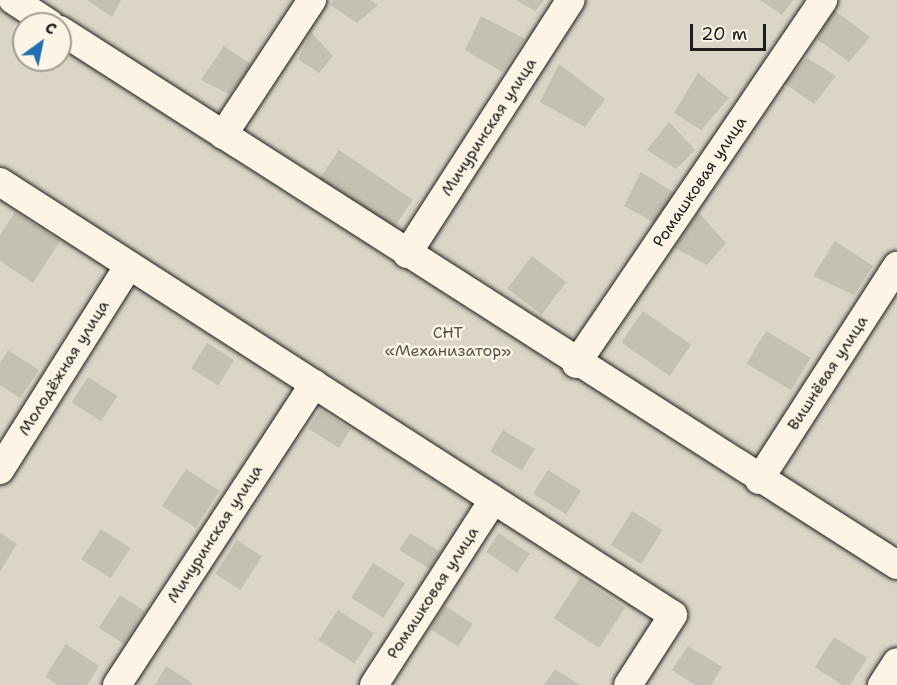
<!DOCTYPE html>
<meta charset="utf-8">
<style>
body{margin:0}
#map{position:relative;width:897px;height:685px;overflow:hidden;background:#fcf5e5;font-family:"Shantell Sans",sans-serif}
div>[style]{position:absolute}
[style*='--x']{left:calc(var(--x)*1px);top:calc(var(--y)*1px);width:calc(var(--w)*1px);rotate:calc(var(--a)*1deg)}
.green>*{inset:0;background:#dbd5c8}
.building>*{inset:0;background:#c4c0b3;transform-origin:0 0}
.roads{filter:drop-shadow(0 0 2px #1c1c1c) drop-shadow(0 0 2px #1c1c1c)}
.street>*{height:28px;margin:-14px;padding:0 14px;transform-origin:14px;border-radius:14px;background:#fcf5e5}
span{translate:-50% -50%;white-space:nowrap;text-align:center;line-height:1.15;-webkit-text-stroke:5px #fcf5e5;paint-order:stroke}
.street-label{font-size:16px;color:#1c1c1c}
.park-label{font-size:16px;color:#555450}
.north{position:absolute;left:12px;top:12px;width:60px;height:60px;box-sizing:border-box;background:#fcf5e5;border:2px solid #a29e95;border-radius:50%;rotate:33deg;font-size:16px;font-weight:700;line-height:24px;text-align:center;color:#1c1c1c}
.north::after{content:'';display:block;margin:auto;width:21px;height:27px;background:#1f6fb2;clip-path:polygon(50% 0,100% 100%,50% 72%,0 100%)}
.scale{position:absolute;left:690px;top:24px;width:76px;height:27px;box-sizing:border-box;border:3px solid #1c1c1c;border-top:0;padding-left:8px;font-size:18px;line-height:21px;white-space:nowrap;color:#1c1c1c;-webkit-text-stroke:4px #fcf5e5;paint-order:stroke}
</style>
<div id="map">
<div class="green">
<div style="clip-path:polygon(evenodd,0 0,897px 0,897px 685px,0 685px,0 0,24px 24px,60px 24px,60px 60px,24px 60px,24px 24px)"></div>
</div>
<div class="building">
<div style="clip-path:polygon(87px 0,121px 0,112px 17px)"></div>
<div style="clip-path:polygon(334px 0,369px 0,378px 5px,357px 23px,330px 5px)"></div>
<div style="clip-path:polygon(516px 0,544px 0,535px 11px)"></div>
<div style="clip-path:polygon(760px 0,793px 0,782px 15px)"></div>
<div style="clip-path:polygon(834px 10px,870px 37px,849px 62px,817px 39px)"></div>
<div style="clip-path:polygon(481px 16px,525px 39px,502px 72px,465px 50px)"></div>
<div style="clip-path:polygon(311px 32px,333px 56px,319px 73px,298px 59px)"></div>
<div style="clip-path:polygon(224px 46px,252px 65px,229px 94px,201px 80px)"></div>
<div style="clip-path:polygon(807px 58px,836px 76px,814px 104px,784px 83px)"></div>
<div style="clip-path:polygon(559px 64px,605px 99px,585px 127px,540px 102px)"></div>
<div style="clip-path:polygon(698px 73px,729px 98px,701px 130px,674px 113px)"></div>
<div style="clip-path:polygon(669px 122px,695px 150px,676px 169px,647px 150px)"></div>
<div style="left:339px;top:150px;width:89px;height:43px;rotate:34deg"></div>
<div style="clip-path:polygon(641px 172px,676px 194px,657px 224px,624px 206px)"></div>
<div style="clip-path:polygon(15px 212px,60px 241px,33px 283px,0 261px,0 235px)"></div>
<div style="clip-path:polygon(698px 212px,726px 243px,707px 265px,675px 248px)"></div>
<div style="clip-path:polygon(835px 241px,873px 266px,854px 295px,813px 276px)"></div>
<div style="left:532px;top:256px;width:43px;height:41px;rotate:37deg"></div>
<div style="left:643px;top:311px;width:59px;height:38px;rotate:35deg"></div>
<div style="left:766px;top:331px;width:52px;height:38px;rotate:31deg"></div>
<div style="left:207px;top:343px;width:32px;height:30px;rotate:32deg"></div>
<div style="clip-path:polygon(8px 350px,39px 370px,20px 398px,0 385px,0 363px)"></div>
<div style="left:88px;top:377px;width:35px;height:30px;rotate:33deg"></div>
<div style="left:320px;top:410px;width:36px;height:22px;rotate:32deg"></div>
<div style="left:503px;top:430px;width:37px;height:25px;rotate:31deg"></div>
<div style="left:186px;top:469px;width:40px;height:44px;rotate:33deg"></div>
<div style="left:548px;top:470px;width:39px;height:28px;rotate:32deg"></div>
<div style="left:632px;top:511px;width:36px;height:40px;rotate:32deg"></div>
<div style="left:101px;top:529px;width:35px;height:36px;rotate:33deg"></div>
<div style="clip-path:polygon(0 533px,17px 544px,0 571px)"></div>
<div style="left:410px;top:533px;width:36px;height:20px;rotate:32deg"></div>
<div style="left:499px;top:533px;width:37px;height:23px;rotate:34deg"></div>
<div style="left:237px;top:540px;width:30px;height:40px;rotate:33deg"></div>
<div style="left:373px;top:563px;width:38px;height:41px;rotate:32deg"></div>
<div style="left:580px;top:578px;width:54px;height:48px;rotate:33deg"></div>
<div style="left:120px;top:595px;width:30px;height:39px;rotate:33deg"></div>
<div style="left:445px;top:606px;width:33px;height:27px;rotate:33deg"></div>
<div style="left:338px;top:610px;width:43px;height:36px;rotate:33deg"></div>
<div style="left:834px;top:637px;width:39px;height:36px;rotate:32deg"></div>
<div style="clip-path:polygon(66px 644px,99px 666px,87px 685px,58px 685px,45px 677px)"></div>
<div style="clip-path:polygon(688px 646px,722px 667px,711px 685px,695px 685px,672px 670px)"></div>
<div style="clip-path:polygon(166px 666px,192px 683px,191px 685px,155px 685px)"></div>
<div style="clip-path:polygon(555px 669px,580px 685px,544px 685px)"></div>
</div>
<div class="roads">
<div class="street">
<div style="--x:13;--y:0;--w:44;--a:33"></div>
<div style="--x:60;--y:30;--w:993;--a:32.59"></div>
<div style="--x:223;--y:135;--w:162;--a:-56.6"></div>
<div style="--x:0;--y:182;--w:800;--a:32.76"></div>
<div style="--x:673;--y:615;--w:83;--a:122.7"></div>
<div style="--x:407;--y:254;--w:302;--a:-57.2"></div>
<div style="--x:576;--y:364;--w:440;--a:-55.8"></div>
<div style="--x:0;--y:470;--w:242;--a:-57.8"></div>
<div style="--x:759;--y:480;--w:255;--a:-57.2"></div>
<div style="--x:117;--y:685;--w:360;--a:-56.8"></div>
<div style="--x:374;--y:685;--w:220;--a:-57.2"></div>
<div style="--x:882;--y:685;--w:27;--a:-57"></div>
</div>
</div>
<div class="street-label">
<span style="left:489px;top:127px;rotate:-57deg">Мичуринская улица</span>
<span style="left:700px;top:182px;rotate:-56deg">Ромашковая улица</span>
<span style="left:64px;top:368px;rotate:-58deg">Молодёжная улица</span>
<span style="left:828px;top:373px;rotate:-57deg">Вишнёвая улица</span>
<span style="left:215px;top:534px;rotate:-57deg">Мичуринская улица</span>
<span style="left:433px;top:593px;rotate:-57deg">Ромашковая улица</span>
</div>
<div class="park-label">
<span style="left:448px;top:342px">СНТ<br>«Механизатор»</span>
</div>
<div class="north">С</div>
<div class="scale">20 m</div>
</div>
